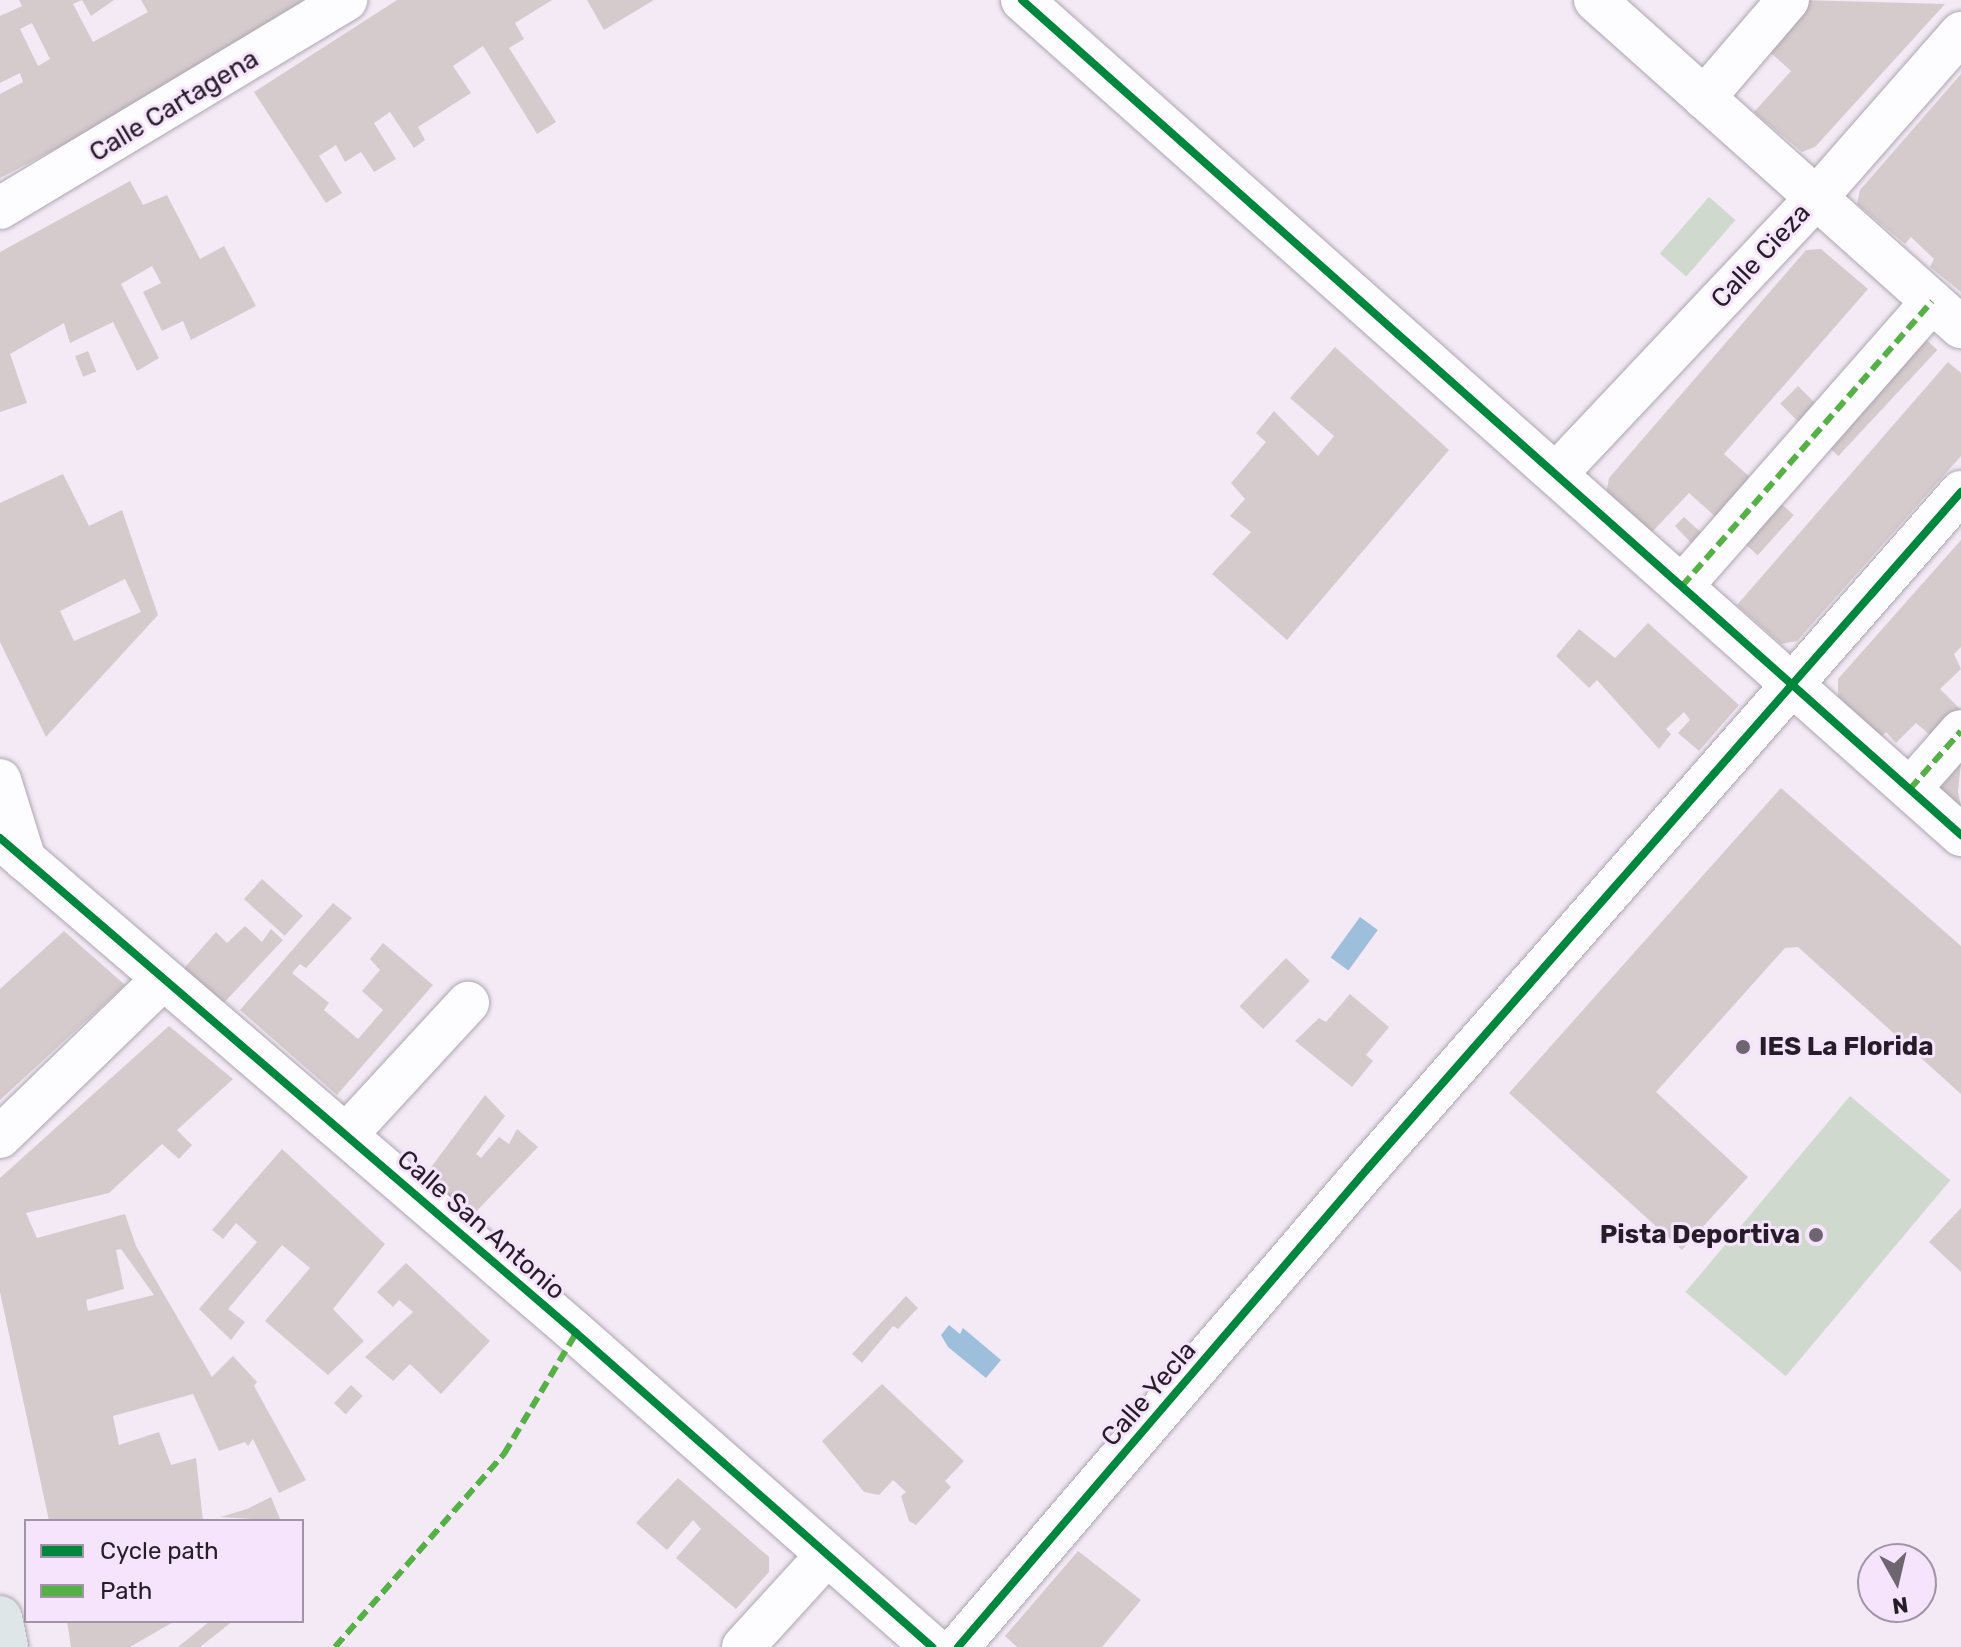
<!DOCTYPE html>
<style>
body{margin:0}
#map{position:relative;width:1961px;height:1647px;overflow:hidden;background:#f3eaf6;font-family:Rubik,sans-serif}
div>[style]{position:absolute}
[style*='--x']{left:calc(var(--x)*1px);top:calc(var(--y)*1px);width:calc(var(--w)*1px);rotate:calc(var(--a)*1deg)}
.green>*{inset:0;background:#d0d9cd;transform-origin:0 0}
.water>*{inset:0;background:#9ebfdc;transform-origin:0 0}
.building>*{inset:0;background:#d5cbcd;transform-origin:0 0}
.roads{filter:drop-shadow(0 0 2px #ada5b0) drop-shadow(0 0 2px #ada5b0)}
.minor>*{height:42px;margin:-21px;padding:0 21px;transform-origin:21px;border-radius:21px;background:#fdfcfe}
.major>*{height:44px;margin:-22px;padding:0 22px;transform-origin:22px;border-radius:22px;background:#dfe6e8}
.quiet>*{height:6px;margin-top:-3px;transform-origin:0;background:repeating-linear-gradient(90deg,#55b145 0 12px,transparent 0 18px)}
.cycleway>*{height:8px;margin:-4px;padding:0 4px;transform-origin:4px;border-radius:4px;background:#00873e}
.dots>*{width:22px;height:22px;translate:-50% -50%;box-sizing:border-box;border:4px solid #f6e4fc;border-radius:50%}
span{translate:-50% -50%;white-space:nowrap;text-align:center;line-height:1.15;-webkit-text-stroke:6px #f6e4fc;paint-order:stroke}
.street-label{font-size:26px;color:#251d27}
.poi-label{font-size:26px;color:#251d27;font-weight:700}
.left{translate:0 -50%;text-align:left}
.right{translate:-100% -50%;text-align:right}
.legend{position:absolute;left:24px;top:1519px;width:280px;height:104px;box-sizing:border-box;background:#f6e4fc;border:2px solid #a294a7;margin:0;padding:10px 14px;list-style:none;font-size:24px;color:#251d27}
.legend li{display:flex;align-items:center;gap:16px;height:40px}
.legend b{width:40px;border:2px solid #a294a7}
.north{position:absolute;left:1857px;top:1543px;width:80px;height:80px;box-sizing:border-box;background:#f6e4fc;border:2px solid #a294a7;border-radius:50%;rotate:172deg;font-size:22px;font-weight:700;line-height:32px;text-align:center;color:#251d27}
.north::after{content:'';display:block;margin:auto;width:28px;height:36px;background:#6d656f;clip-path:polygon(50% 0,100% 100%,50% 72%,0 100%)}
</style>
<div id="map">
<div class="green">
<div style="left:1709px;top:197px;width:35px;height:75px;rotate:41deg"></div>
<div style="left:1850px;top:1096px;width:131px;height:256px;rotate:40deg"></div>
</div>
<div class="water">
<div style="left:1360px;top:917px;width:22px;height:50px;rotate:36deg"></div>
<div style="clip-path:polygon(949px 1325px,960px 1334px,963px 1328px,1001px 1360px,986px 1378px,948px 1347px,941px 1335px)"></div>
</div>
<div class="building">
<div style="clip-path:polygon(evenodd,19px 0,114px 0,91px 16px,82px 0,73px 4px,93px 42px,148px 12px,141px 0,304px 0,111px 120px,0 178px,0 94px,23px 82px,20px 73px,0 83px,0 16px,22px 6px,19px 0,32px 23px,50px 59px,38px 66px,20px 29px,32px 23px)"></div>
<div style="clip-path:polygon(397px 0,552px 0,515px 23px,524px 39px,509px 48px,556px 122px,537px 134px,483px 46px,453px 66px,471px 93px,418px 127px,425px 140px,414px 148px,390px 112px,374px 123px,396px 159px,374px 172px,361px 152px,345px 162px,336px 145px,319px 156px,342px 193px,326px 203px,254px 92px)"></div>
<div style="clip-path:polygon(587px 0,654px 0,604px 30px)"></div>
<div style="clip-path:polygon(1801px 0,1945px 4px,1815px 147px,1802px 152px,1754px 112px,1791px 71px,1762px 45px)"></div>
<div style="clip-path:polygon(1961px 74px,1961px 292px,1930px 267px,1934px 259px,1911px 237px,1905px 244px,1857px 204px,1860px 190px)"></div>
<div style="clip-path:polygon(130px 181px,143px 205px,167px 195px,200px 259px,224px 246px,256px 306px,191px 340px,183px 321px,162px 331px,143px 292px,161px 283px,152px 266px,121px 284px,159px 358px,137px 371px,113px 322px,70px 343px,64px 323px,10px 354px,27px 403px,0 412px,0 252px)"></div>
<div style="clip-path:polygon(1821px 249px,1868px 289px,1724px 454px,1752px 479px,1718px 519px,1689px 493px,1652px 532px,1606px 494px,1609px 478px,1806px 250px)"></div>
<div style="left:1919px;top:333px;width:25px;height:145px;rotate:43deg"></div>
<div style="clip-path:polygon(1335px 347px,1449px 450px,1287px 640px,1212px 574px,1251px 532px,1230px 516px,1245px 499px,1231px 483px,1266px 442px,1256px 433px,1274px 411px,1318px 456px,1334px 436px,1290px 398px)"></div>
<div style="left:88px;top:351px;width:22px;height:14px;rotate:68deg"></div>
<div style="clip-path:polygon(1948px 362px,1961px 373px,1961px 456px,1797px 641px,1781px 644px,1737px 605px)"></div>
<div style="left:1798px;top:386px;width:28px;height:25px;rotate:45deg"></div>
<div style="clip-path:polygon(evenodd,63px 474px,89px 526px,122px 510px,158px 615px,46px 737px,0 642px,0 503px,63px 474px,125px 579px,141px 612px,74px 641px,60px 611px,125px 579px)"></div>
<div style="left:1776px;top:499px;width:24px;height:54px;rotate:42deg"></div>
<div style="clip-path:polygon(1684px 517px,1705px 536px,1695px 547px,1675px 526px)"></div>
<div style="clip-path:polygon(1961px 540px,1961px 647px,1954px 654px,1961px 669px,1940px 689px,1961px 710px,1935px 739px,1916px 723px,1896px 743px,1886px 732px,1881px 737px,1838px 697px,1838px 679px)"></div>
<div style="clip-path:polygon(1648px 623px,1739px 705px,1699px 751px,1678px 733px,1690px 720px,1684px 712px,1666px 729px,1671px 734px,1659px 749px,1597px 680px,1589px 688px,1556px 656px,1579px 629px,1615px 658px)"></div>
<div style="clip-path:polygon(1961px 761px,1958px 792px,1961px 807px,1934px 783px)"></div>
<div style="clip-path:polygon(1781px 788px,1961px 946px,1961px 1094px,1798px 947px,1785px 948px,1656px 1092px,1748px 1177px,1682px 1250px,1509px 1093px)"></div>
<div style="left:262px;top:879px;width:55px;height:27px;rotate:42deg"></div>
<div style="clip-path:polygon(333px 903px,352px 918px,306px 968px,300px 964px,292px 973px,329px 1003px,324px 1010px,358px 1039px,383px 1010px,362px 991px,380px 970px,370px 959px,383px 943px,433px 985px,337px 1095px,240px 1010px)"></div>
<div style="clip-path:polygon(245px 926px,262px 942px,271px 929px,283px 940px,219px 1008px,179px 974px,216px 932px,227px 943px)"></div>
<div style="clip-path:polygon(64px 931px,125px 985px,0 1100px,0 989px)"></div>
<div style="left:1286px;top:958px;width:33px;height:67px;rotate:44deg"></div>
<div style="clip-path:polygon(1350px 994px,1389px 1027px,1366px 1055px,1373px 1061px,1352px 1087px,1295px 1041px,1319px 1018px,1326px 1022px)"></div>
<div style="clip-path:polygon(evenodd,169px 1026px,233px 1079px,177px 1130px,192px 1145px,179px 1159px,162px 1144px,109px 1193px,26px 1213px,37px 1238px,125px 1214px,136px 1246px,212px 1377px,233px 1356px,257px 1382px,254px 1386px,306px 1480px,279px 1493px,253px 1439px,248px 1446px,245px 1442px,219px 1451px,193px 1394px,113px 1416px,119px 1445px,159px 1432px,171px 1465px,196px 1458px,203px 1521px,49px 1521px,0 1292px,0 1178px,169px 1026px,121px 1249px,154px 1295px,88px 1311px,86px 1300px,124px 1289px,116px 1250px,121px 1249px)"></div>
<div style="clip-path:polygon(485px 1095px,505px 1116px,476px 1154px,481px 1158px,499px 1137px,509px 1144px,517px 1129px,538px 1147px,470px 1218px,423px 1178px)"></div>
<div style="clip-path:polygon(282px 1149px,385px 1244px,333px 1309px,364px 1341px,328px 1375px,265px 1321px,310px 1268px,282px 1245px,228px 1309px,245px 1322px,231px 1340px,199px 1309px,257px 1242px,236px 1223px,223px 1239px,212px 1230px)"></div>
<div style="clip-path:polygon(1961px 1208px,1961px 1272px,1929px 1242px)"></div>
<div style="clip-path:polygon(406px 1263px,490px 1341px,441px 1394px,410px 1364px,393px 1381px,365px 1357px,413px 1312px,399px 1300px,393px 1307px,377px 1292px)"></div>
<div style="clip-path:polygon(906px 1296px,918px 1308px,898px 1329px,893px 1326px,862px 1363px,852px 1354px)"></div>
<div style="clip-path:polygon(882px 1384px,964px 1461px,945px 1481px,951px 1487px,916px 1525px,909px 1521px,901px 1496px,906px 1492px,893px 1480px,879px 1495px,864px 1492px,822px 1441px)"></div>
<div style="left:351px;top:1385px;width:16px;height:25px;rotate:43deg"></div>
<div style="clip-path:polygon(678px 1478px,769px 1557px,769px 1572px,736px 1609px,676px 1558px,701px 1529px,693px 1520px,667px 1550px,636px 1523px)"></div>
<div style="clip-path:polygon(271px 1497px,281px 1521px,220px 1517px,247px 1509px)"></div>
<div style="clip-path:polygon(1078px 1551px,1141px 1600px,1102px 1647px,1017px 1647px,1005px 1636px)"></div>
<div style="clip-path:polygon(67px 1621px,175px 1621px,130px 1647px,71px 1647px)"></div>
<div style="clip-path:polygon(210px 1621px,233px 1621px,200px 1647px,178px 1647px)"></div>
</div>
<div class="roads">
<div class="minor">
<div style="--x:1022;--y:0;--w:1257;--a:41.64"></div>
<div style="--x:1595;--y:0;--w:491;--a:41.8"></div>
<div style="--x:1704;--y:98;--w:129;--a:-49.4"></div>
<div style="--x:0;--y:208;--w:404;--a:-31"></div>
<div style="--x:1556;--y:474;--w:379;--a:-46.7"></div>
<div style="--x:1816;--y:198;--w:220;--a:-48.7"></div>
<div style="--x:1682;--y:586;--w:379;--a:-48.7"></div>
<div style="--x:0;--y:780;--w:84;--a:72.6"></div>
<div style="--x:1910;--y:789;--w:77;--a:-48.7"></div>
<div style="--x:0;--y:838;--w:759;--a:40.67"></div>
<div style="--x:576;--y:1333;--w:475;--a:41.4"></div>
<div style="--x:346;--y:1135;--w:180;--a:-47.3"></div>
<div style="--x:0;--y:1137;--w:227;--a:-44.1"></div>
<div style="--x:743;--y:1647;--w:125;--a:-47.6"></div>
<div style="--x:958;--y:1647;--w:632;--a:-49.43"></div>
<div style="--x:1369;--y:1167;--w:898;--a:-48.75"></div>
</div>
<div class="major">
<div style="--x:0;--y:1618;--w:30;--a:78"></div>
</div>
</div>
<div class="quiet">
<div style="--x:1682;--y:586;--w:379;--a:-48.7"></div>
<div style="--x:1910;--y:789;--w:77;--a:-48.7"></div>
<div style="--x:335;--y:1647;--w:257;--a:-48.8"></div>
<div style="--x:504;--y:1454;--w:141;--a:-59.2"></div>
</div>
<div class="cycleway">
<div style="--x:1022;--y:0;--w:1257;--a:41.64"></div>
<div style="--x:0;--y:838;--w:759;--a:40.67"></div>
<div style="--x:576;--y:1333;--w:475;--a:41.4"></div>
<div style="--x:958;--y:1647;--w:632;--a:-49.43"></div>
<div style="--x:1369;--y:1167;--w:898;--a:-48.75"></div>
</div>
<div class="dots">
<div style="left:1743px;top:1047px;background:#6d656f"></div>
<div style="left:1816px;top:1235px;background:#6d656f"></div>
</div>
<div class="street-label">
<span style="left:174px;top:106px;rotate:-31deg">Calle Cartagena</span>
<span style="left:1761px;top:256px;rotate:-47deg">Calle Cieza</span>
<span style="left:481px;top:1225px;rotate:41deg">Calle San Antonio</span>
<span style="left:1149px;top:1394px;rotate:-49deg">Calle Yecla</span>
</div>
<div class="poi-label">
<span class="left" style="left:1759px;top:1047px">IES La Florida</span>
<span class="right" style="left:1800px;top:1235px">Pista Deportiva</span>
</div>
<ul class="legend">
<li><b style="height:10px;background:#00873e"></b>Cycle path</li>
<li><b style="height:10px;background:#55b145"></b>Path</li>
</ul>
<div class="north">N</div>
</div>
